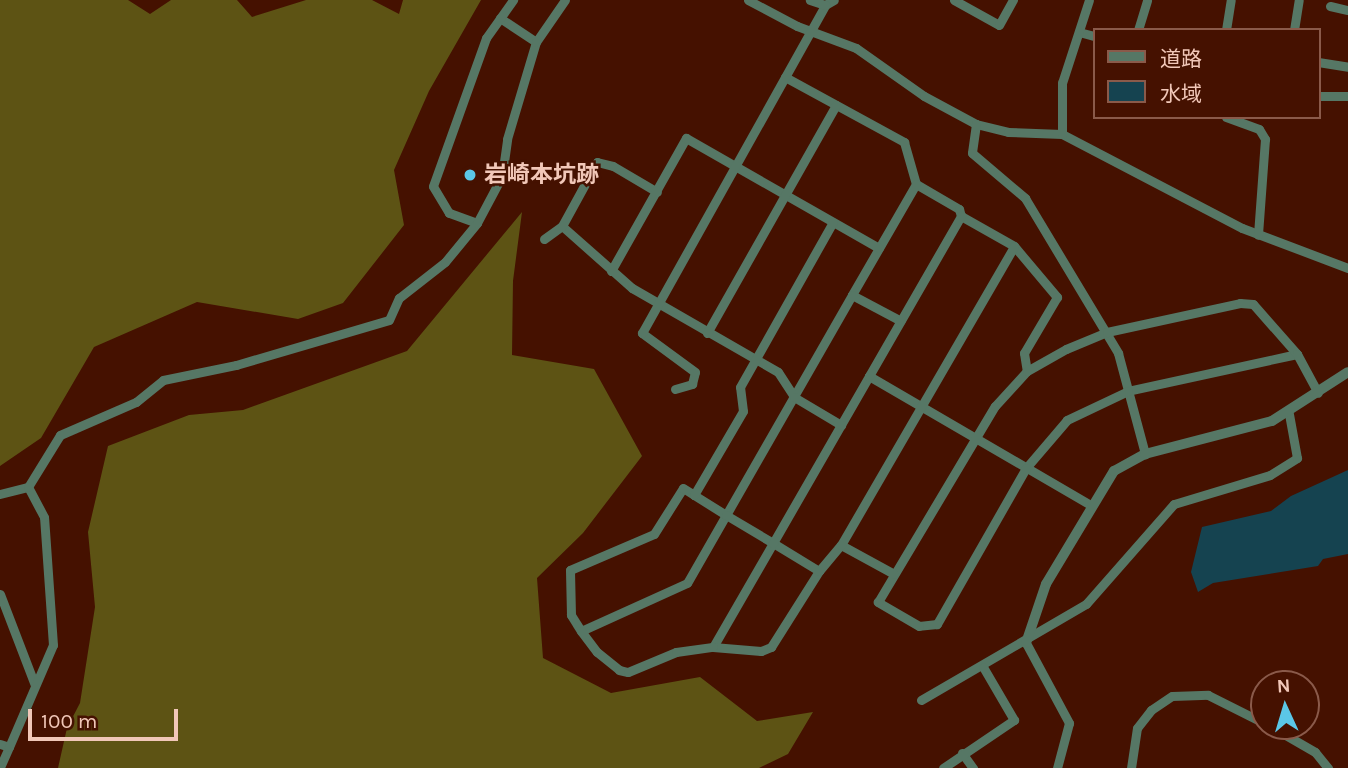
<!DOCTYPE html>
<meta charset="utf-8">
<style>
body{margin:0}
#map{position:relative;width:1348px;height:768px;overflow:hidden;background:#451100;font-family:Karla,"Noto Sans JP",sans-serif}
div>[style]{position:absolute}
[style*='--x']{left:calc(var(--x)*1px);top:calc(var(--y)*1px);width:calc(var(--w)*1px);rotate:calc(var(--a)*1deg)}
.forest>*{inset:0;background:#5d5314}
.water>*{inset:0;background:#154350}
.minor>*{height:9px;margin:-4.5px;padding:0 4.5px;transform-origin:4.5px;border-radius:4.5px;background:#567765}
.tertiary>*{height:10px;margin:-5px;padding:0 5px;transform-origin:5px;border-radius:5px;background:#567765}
.dots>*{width:19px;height:19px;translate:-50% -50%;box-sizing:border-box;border:4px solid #451100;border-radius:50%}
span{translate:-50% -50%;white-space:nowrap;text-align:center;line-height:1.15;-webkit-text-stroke:5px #451100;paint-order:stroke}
.poi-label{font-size:23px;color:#f1c7b8;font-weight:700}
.left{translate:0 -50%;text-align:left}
.legend{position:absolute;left:1093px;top:28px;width:228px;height:91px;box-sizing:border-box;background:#451100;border:2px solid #8a5a4a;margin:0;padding:9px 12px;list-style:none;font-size:21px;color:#f1c7b8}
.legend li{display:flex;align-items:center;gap:14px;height:35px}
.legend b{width:35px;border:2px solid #8a5a4a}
.north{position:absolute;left:1250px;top:670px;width:70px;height:70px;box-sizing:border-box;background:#451100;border:2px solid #8a5a4a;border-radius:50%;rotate:356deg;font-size:19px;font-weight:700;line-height:28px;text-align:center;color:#f1c7b8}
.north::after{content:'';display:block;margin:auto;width:24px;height:32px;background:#5bc7e7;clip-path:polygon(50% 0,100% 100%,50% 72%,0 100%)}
.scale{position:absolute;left:28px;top:709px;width:150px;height:32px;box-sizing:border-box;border:4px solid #f1c7b8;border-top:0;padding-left:9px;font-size:21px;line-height:24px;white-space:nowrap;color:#f1c7b8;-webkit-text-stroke:5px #451100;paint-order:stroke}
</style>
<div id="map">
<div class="forest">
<div style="clip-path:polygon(0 0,128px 0,150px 14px,171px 0,237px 0,252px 17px,306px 0,372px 0,399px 14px,403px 0,481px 0,429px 91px,394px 170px,404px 225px,343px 303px,298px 319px,197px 302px,94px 347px,41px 438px,0 466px)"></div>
<div style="clip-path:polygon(522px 212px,513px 281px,512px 355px,594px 369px,642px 456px,583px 533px,537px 578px,543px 658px,611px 693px,700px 677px,757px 721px,813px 712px,788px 754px,759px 768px,58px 768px,67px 728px,80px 703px,95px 607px,88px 532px,108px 446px,189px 415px,243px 410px,407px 351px)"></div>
</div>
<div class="water">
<div style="clip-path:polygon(1348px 470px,1348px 554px,1323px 559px,1318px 566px,1213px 583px,1198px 592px,1191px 572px,1202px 527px,1271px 511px,1291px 496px)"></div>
</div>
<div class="minor">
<div style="--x:748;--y:0;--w:55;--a:28"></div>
<div style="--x:797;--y:26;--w:63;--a:20.4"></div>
<div style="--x:856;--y:48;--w:83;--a:35.2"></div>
<div style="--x:924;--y:96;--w:59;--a:28.3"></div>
<div style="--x:976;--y:124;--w:33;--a:14"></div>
<div style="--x:1008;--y:132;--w:54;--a:2.1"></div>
<div style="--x:1062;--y:134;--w:203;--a:27.6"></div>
<div style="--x:1242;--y:228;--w:113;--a:20.7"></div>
<div style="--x:954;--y:0;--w:51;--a:29.1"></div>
<div style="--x:999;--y:25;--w:29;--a:-61"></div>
<div style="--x:825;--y:5;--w:10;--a:-29"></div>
<div style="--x:1330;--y:6;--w:18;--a:13"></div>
<div style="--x:500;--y:18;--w:43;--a:33.7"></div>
<div style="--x:1138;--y:30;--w:31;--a:-73"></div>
<div style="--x:1226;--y:30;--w:30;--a:-81"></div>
<div style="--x:1294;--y:30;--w:30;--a:-81"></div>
<div style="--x:1079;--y:32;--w:16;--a:15"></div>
<div style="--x:1318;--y:62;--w:30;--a:9"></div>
<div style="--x:785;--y:77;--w:136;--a:28.6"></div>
<div style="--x:904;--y:142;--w:44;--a:74.1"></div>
<div style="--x:916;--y:184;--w:50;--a:30.2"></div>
<div style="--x:959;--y:209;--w:7;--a:74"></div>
<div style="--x:961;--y:216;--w:61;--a:29.5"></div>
<div style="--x:1014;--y:246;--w:67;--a:49.9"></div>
<div style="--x:1057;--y:297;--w:65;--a:120.5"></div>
<div style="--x:1024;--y:353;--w:18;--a:81"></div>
<div style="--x:1318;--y:96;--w:30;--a:0"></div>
<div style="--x:1226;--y:117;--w:35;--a:20"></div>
<div style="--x:1259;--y:129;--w:12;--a:59"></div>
<div style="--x:1265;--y:139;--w:96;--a:94.2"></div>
<div style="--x:976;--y:124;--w:29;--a:98"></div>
<div style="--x:972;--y:153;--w:70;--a:40.3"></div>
<div style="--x:1025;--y:198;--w:181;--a:59"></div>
<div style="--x:1118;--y:353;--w:105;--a:75"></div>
<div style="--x:1062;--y:134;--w:51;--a:-90"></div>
<div style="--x:1062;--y:83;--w:87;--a:-72"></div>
<div style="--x:916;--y:184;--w:128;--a:120"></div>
<div style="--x:852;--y:295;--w:254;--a:119.8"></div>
<div style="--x:726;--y:515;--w:78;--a:119.8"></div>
<div style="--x:687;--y:583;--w:116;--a:155.6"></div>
<div style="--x:581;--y:631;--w:19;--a:-122"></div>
<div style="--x:571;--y:615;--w:45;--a:-91.3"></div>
<div style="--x:570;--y:570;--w:91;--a:-23.2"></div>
<div style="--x:654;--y:534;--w:54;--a:-57.8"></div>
<div style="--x:683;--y:488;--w:13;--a:32"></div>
<div style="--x:694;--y:495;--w:38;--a:32"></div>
<div style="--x:726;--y:515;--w:55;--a:30.8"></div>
<div style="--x:773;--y:543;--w:120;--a:120"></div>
<div style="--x:713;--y:647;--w:48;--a:4.8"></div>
<div style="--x:761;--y:651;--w:11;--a:-22"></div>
<div style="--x:771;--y:647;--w:90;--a:-57.7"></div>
<div style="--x:819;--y:571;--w:54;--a:-148.7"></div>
<div style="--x:773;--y:543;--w:193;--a:-60.1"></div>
<div style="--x:869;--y:376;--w:258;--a:30.2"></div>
<div style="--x:477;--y:223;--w:30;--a:-160"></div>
<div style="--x:449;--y:213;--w:31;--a:-121"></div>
<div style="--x:433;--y:186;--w:157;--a:-70.3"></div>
<div style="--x:486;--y:38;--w:47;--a:-54.6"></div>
<div style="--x:562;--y:226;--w:94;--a:41.5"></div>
<div style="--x:632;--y:288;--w:168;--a:29.9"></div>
<div style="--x:778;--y:372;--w:30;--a:57"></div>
<div style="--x:794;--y:397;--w:55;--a:30.8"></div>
<div style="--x:544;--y:239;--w:22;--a:-36"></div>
<div style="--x:562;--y:226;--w:73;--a:-61.3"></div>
<div style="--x:597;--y:162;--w:16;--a:14"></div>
<div style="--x:613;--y:166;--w:51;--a:30.6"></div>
<div style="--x:611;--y:271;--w:153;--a:-60.6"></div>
<div style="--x:686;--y:138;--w:222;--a:29.7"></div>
<div style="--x:852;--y:295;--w:55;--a:28"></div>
<div style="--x:707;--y:333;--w:262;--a:-60.5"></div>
<div style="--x:1297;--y:354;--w:173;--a:167.7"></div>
<div style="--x:1128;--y:391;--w:68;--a:154.6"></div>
<div style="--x:1067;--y:420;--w:63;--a:130.5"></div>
<div style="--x:1026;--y:468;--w:180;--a:119.7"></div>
<div style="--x:937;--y:624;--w:18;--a:174"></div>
<div style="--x:919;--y:626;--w:48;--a:-149.7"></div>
<div style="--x:878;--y:602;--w:228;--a:-59.2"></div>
<div style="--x:995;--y:406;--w:47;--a:-47.6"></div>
<div style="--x:1027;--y:371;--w:45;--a:-29.4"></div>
<div style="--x:1066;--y:349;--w:44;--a:-22.5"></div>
<div style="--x:1107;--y:332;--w:136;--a:-12.3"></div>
<div style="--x:1240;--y:303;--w:13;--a:4"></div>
<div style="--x:1253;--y:304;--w:67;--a:48.7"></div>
<div style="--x:1297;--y:354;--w:44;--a:61.7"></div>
<div style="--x:869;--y:376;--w:185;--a:-60.1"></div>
<div style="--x:675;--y:389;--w:18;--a:-16"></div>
<div style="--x:692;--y:384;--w:12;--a:-76"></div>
<div style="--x:695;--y:372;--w:66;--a:-143.7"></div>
<div style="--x:642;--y:333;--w:376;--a:-60.8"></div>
<div style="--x:825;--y:5;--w:16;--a:-162"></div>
<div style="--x:0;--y:494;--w:29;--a:-14"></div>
<div style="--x:694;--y:495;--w:97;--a:-59.7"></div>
<div style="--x:743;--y:411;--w:24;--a:-97"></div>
<div style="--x:740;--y:387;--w:189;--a:-60.6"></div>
<div style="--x:841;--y:545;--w:60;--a:28.7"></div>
<div style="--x:819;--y:571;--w:34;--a:-50"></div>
<div style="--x:841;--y:545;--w:345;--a:-59.9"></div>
<div style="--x:0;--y:594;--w:97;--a:69"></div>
<div style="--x:581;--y:631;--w:26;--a:53"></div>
<div style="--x:597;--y:652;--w:28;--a:39"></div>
<div style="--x:619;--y:670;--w:9;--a:13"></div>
<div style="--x:628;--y:672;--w:52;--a:-22.6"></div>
<div style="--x:676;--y:652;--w:37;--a:-8"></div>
<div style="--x:1026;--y:643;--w:91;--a:61.7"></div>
<div style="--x:1069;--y:723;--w:47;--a:104.9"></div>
<div style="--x:921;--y:700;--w:191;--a:-30.2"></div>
<div style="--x:1086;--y:604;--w:133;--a:-48.7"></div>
<div style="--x:1174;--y:504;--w:100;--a:-16.8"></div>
<div style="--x:1270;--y:475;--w:32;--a:-32"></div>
<div style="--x:1297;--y:458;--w:45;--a:-100.3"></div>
<div style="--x:1270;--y:726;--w:52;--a:30"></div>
<div style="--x:1315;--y:752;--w:21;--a:51"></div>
<div style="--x:0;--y:744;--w:9;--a:18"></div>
<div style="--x:9;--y:747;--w:22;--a:114"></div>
<div style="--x:9;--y:747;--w:111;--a:-66.7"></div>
<div style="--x:53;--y:645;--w:128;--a:-94"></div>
<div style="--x:44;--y:517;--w:34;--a:-118"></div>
<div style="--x:28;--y:487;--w:61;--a:-58.4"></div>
<div style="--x:60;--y:435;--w:83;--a:-23.5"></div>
<div style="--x:136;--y:402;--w:35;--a:-39"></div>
<div style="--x:163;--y:380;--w:75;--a:-11.6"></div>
<div style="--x:236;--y:365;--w:159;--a:-16.4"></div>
<div style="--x:389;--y:320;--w:24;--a:-66"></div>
<div style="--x:399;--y:298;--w:58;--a:-38"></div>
<div style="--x:445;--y:262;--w:50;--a:-50.6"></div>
<div style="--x:477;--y:223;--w:53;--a:-62"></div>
<div style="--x:502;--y:176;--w:37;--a:-82"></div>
<div style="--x:507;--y:139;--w:101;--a:-73.4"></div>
<div style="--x:536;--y:42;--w:51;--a:-55.4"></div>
<div style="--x:962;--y:753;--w:19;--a:54"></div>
<div style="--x:943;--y:768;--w:86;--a:-34.1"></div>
<div style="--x:1014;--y:720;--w:61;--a:-120.3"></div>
<div style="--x:1131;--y:768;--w:40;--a:-81.5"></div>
<div style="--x:1137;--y:728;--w:23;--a:-52"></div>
<div style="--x:1151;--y:710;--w:25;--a:-34"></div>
<div style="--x:1172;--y:696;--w:36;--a:-2"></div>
<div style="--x:1208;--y:695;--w:63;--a:26.6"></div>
</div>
<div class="tertiary">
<div style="--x:1026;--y:643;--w:62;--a:-71.3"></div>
<div style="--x:1046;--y:584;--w:132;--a:-59"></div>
<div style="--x:1114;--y:471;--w:35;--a:-29"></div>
<div style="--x:1145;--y:454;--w:131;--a:-14.6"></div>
<div style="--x:1272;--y:421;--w:90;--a:-32.8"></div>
</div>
<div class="dots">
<div style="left:470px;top:175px;background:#5bc7e7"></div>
</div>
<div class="poi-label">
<span class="left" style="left:484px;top:175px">岩崎本坑跡</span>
</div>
<ul class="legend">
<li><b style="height:9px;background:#567765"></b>道路</li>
<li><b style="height:19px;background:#154350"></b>水域</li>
</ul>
<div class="north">N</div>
<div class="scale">100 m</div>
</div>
